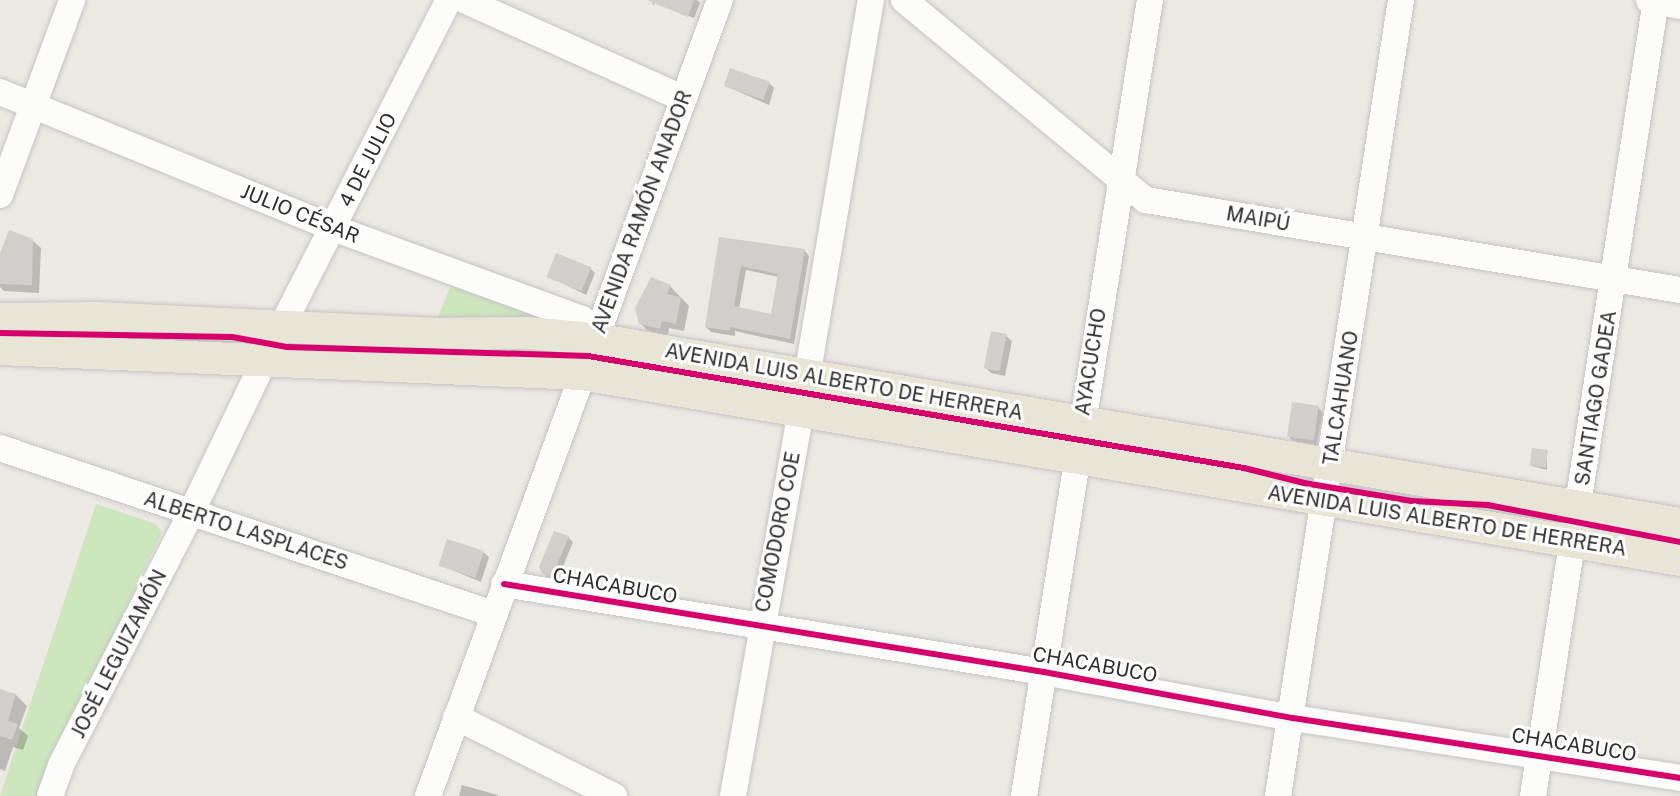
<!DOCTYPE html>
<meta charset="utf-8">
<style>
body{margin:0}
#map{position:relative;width:1680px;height:796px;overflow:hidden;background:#ece8e4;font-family:"Public Sans",sans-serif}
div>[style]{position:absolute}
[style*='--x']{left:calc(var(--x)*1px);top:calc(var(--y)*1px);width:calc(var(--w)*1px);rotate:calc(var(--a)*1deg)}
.green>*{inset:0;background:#cee6be}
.shadow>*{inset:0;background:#0003}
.building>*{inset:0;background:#d1cecb;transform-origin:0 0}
.roads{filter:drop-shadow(0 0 2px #c5c4c5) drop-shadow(0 0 2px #c5c4c5)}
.minor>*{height:26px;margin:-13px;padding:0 13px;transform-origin:13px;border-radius:13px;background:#fcfcfb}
.major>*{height:32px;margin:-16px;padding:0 16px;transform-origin:16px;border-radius:16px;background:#e8e4d6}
.cycleway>*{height:6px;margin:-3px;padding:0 3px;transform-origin:3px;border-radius:3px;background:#d6006c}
span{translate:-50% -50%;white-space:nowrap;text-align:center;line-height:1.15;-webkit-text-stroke:6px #fff;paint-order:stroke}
.street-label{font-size:20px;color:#2e2e2e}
</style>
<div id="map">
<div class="green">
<div style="clip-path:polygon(453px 280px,570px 323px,436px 322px)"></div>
<div style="clip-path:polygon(0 326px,251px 334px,248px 343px,147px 338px,117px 344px,14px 339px)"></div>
<div style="clip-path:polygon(565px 342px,564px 361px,305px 354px,304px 344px)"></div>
<div style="clip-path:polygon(96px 504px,156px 524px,162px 532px,36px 796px,0 796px)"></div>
</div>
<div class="shadow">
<div style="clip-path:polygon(651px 0,697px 0,700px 3px,694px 18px,654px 3px,654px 6px)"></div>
<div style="clip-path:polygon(769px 83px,774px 88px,769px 105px,726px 86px)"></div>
<div style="clip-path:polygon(evenodd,720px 238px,804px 250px,809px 256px,794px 344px,735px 331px,735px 336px,711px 332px,706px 327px,720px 238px,746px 270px,779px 277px,772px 316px,739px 309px,746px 270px)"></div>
<div style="clip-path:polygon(32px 240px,41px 248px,39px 293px,4px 291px,0 287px,0 258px)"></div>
<div style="clip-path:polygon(590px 268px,595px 273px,586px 295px,548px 276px)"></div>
<div style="clip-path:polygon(670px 286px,689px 306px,684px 331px,669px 328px,668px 336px,648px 331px,640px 323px)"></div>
<div style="clip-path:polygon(1006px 336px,1012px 341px,1005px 376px,991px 373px,986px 368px)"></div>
<div style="clip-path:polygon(1318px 407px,1323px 413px,1317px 445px,1293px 441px,1288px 436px)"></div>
<div style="clip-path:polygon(1547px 452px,1547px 470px,1531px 466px)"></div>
<div style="clip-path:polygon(568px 537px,573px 542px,557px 581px,549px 578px,543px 573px)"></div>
<div style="clip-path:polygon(483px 552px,489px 557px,481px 582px,440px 565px)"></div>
<div style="clip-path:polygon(0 690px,16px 695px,27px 706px,19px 728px,28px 736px,23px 750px,13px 747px,5px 771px,0 769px)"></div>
<div style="clip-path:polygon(462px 785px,498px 795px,498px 796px,459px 796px)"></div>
</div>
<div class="building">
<div style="clip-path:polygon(647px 0,694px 0,688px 17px)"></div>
<div style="left:730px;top:68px;width:42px;height:19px;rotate:19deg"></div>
<div style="clip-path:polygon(9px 230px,33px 239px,32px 285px,0 284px,0 253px)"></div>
<div style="clip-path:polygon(evenodd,719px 237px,805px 249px,790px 339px,730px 327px,730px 331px,705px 327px,719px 237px,741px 266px,778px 274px,771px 314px,734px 306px,741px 266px)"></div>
<div style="left:556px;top:253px;width:38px;height:26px;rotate:22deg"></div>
<div style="clip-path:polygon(651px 277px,671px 285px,667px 294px,681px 297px,676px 324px,662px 321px,660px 329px,639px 324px,635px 308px)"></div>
<div style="left:991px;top:331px;width:16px;height:38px;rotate:11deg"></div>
<div style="left:1292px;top:402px;width:27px;height:35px;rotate:8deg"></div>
<div style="left:1532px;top:448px;width:16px;height:18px;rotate:7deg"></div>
<div style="clip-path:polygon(554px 531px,569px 536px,552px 577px,542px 573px,539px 567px)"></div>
<div style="left:447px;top:539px;width:39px;height:28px;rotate:18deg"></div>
<div style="clip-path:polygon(0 689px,16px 694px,8px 721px,18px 724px,12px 740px,0 736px)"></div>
</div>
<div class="roads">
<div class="minor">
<div style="--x:464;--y:0;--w:241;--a:24.2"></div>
<div style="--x:904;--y:0;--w:314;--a:39.6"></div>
<div style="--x:1146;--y:200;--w:542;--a:9.57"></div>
<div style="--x:1649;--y:0;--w:32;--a:11"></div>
<div style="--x:0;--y:92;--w:360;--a:22.2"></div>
<div style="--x:333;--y:228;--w:265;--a:20.1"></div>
<div style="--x:582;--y:319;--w:23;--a:59"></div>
<div style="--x:0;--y:195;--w:208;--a:-69.7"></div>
<div style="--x:807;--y:377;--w:382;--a:-80.4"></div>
<div style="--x:0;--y:448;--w:520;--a:18.61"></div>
<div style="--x:504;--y:584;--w:547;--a:9.26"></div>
<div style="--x:1044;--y:672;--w:253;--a:10.5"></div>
<div style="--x:1293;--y:718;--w:392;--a:8.8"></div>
<div style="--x:456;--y:717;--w:177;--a:26.6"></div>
<div style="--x:50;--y:796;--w:33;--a:-70"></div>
<div style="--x:61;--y:765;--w:284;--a:-62.7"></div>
<div style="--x:191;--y:513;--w:171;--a:-64.3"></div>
<div style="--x:265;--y:359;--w:403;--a:-62.9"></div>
<div style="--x:428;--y:796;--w:848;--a:-69.86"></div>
<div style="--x:733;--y:796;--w:391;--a:-80"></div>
<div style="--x:1024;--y:796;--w:806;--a:-81.01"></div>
<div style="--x:1278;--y:796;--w:805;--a:-81.22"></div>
<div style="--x:1533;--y:796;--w:805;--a:-81.22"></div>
</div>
<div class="major">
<div style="--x:0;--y:319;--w:96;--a:-0.6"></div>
<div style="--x:96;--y:318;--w:335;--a:2.7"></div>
<div style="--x:431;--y:334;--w:96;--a:-0.6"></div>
<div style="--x:527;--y:333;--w:67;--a:5.1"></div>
<div style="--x:594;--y:339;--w:1102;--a:9.67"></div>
<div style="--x:0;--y:349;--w:583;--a:2.46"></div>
<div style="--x:582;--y:374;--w:1114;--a:9.61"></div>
</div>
</div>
<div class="cycleway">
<div style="--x:0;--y:333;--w:232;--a:1"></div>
<div style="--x:232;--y:337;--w:56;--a:10.3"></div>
<div style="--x:287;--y:347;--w:301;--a:1.7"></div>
<div style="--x:588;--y:356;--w:665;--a:9.69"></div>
<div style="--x:1244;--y:468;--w:62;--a:14"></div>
<div style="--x:1304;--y:483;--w:109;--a:9.5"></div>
<div style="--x:1412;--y:501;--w:76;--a:3"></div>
<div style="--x:1488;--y:505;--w:196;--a:10.9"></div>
<div style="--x:504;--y:584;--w:547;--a:9.26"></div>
<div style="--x:1044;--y:672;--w:253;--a:10.5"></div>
<div style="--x:1293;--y:718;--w:392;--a:8.8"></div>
</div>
<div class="street-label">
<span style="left:368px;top:160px;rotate:-63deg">4 DE JULIO</span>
<span style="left:642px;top:212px;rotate:-70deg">AVENIDA RAMÓN ANADOR</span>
<span style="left:300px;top:214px;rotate:22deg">JULIO CÉSAR</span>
<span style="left:1258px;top:219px;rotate:10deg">MAIPÚ</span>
<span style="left:1091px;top:362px;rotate:-81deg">AYACUCHO</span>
<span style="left:844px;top:382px;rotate:10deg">AVENIDA LUIS ALBERTO DE HERRERA</span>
<span style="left:1341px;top:398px;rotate:-81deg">TALCAHUANO</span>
<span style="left:1596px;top:398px;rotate:-81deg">SANTIAGO GADEA</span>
<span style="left:1447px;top:521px;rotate:9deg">AVENIDA LUIS ALBERTO DE HERRERA</span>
<span style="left:246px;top:531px;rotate:18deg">ALBERTO LASPLACES</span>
<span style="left:778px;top:532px;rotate:-79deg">COMODORO COE</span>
<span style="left:615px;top:586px;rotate:10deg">CHACABUCO</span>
<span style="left:119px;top:654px;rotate:-63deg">JOSÉ LEGUIZAMÓN</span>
<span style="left:1095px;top:665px;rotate:10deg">CHACABUCO</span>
<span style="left:1574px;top:745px;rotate:9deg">CHACABUCO</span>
</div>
</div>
